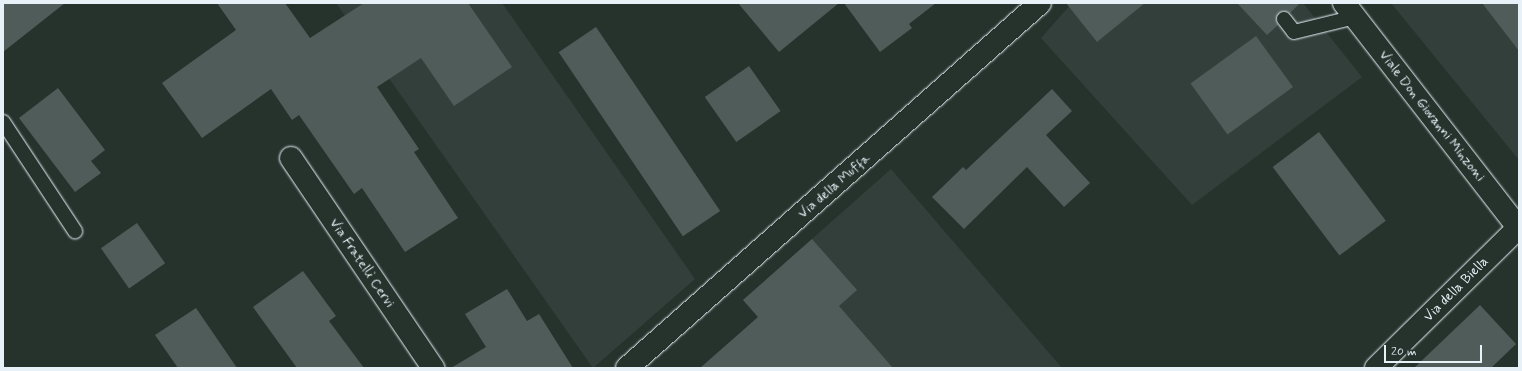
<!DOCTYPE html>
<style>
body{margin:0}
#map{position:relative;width:1522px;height:371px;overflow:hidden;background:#26332d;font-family:Mynerve,sans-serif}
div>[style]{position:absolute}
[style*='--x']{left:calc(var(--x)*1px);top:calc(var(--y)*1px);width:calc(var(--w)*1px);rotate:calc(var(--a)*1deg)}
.built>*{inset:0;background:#333f3a}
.building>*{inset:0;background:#505c59;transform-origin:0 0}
.roads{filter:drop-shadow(0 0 1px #e8f1f8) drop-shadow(0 0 1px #e8f1f8)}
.lane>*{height:14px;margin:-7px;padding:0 7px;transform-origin:7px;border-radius:7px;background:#26332d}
.street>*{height:22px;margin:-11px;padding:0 11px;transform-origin:11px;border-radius:11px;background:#26332d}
.secondary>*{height:22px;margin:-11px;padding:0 11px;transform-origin:11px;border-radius:11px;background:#26332d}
span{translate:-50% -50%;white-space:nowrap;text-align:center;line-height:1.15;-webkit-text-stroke:3px #26332d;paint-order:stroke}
.street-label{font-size:14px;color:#e8f1f8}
.frame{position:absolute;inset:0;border:4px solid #e8f1f8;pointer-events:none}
.scale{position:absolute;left:1384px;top:345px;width:98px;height:18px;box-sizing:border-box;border:2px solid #e8f1f8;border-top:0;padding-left:5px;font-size:12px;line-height:14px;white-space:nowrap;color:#e8f1f8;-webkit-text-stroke:3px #26332d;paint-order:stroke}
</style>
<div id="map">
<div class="built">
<div style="clip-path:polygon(336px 3px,502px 3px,695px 279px,593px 368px)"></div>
<div style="clip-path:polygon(1072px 3px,1303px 3px,1362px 77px,1192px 205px,1041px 38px)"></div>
<div style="clip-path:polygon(1391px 3px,1519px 3px,1519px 160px)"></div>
<div style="clip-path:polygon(891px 169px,1062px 368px,803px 368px,743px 300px)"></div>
</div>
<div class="building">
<div style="clip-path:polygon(3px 3px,65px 3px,3px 52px)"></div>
<div style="clip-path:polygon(217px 3px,285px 3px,310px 38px,364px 3px,468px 3px,512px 67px,454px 106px,421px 58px,377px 87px,419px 149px,414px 152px,458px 218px,405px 252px,362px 188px,354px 194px,299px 115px,292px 120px,271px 89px,202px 138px,162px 83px,236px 30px)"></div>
<div style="clip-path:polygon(738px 3px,839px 3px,779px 52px)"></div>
<div style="clip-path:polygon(844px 3px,936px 3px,909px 24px,912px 28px,880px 52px)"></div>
<div style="clip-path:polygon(1066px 3px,1145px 3px,1097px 42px)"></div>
<div style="clip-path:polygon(1237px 3px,1300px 3px,1290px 13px,1283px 11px,1279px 13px,1276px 20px,1278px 25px,1267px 35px)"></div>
<div style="clip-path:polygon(1482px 3px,1519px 3px,1519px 51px)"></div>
<div style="left:596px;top:27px;width:222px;height:45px;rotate:56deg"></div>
<div style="left:1256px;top:36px;width:63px;height:81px;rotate:54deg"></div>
<div style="left:749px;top:66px;width:55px;height:54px;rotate:55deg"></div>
<div style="clip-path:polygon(58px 88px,105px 150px,91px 161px,101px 173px,75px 192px,19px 118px)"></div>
<div style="clip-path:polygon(1052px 89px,1072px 111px,1046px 135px,1090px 183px,1064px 207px,1027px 167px,964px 229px,932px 197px,963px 167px,966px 170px)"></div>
<div style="left:1319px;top:132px;width:111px;height:58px;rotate:53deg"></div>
<div style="left:137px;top:223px;width:49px;height:44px;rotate:55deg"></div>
<div style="clip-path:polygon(812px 239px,857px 290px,839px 306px,893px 368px,700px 368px,758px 317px,743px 300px)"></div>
<div style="clip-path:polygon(303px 271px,336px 316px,329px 321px,364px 368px,297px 368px,253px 307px)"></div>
<div style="clip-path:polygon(507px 289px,527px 321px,539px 314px,573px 368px,451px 368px,486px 347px,465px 314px)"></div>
<div style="clip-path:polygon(1480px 305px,1516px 344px,1491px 368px,1414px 368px)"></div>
<div style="clip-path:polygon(196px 308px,222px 346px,237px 368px,178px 368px,155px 335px)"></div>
</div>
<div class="roads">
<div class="lane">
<div style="--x:1284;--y:19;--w:16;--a:52"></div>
<div style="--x:1294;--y:32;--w:63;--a:-13.8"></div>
<div style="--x:3;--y:122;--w:131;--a:56.6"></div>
</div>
<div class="street">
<div style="--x:291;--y:158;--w:254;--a:55.9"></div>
<div style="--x:627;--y:368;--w:551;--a:-41.47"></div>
<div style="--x:1376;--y:368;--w:201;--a:-44.6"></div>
</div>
<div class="secondary">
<div style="--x:1344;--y:3;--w:286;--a:52.2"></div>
</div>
</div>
<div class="street-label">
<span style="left:1432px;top:116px;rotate:52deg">Viale Don Giovanni Minzoni</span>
<span style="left:834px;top:186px;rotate:-41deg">Via della Muffa</span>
<span style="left:362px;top:263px;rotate:56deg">Via Fratelli Cervi</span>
<span style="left:1456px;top:289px;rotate:-45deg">Via della Biella</span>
</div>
<div class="frame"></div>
<div class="scale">20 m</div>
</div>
